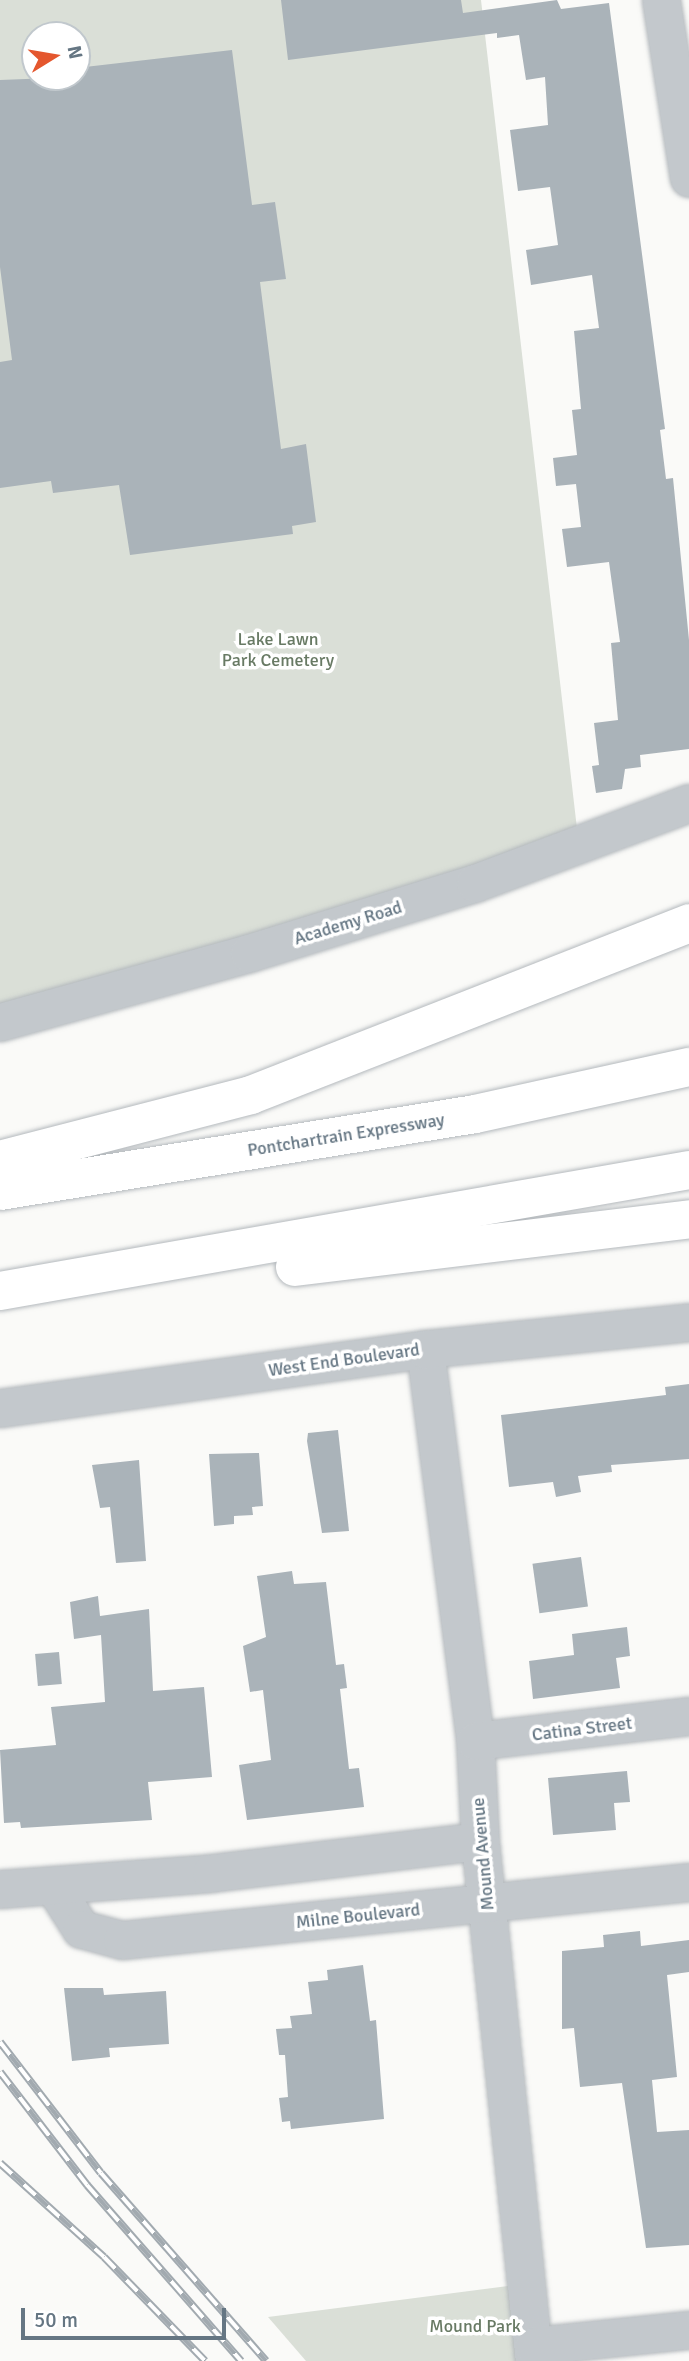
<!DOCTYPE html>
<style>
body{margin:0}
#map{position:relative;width:689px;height:2361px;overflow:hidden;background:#fafaf8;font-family:Signika,sans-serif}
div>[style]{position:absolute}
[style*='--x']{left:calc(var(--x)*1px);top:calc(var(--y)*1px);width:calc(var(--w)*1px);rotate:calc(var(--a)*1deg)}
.green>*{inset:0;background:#dadfd7}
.building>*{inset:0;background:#aab3b9;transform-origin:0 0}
.roads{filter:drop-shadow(0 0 2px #b4b9bd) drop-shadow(0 0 2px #b4b9bd)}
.minor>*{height:37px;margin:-18.5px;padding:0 18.5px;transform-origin:18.5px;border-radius:18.5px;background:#c3c8cc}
.highway>*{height:38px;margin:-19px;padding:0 19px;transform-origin:19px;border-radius:19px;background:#fff}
.rail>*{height:8px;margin-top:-4px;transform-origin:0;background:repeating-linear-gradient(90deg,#fff 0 16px,#a2aab0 0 32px);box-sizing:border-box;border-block:2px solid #a2aab0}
span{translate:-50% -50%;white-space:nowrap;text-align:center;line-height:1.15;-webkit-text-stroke:7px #fff;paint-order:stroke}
.park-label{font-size:18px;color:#687a64}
.street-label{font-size:18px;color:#657683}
.north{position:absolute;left:21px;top:21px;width:70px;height:70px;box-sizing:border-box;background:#fff;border:2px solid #c1c8cd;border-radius:50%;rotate:79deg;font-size:19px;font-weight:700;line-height:28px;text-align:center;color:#657683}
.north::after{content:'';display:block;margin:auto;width:24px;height:32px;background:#e4572e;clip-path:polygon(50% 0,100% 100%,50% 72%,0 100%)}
.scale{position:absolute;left:21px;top:2308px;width:205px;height:32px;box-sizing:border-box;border:4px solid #657683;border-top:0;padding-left:9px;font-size:21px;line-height:24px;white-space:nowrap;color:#657683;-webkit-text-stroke:5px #fff;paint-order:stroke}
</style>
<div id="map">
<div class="green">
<div style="clip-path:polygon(evenodd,0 0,481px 0,579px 846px,0 1021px,0 0,35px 35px,77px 35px,77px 77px,35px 77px,35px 35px)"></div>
<div style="clip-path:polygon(508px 2286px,516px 2361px,306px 2361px,268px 2317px)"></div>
</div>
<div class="building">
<div style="clip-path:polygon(281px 0,461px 0,463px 13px,557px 0,561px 9px,609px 3px,665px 429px,660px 430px,666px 479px,673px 478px,689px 640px,689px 749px,640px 755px,641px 767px,625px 769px,622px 789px,596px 793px,592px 766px,599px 765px,594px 723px,618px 720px,611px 643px,620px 642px,609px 562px,567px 567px,562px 529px,581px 527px,576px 484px,556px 486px,553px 458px,577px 455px,572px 410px,581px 409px,574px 331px,599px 328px,592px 275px,531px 285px,526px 250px,558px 245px,550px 187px,518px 191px,510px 130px,548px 125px,545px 77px,526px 80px,519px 35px,497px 38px,497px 33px,288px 60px)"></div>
<div style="clip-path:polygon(232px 50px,252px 205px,275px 202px,286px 279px,260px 282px,281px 449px,306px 444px,316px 522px,292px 526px,293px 534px,130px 555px,119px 485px,53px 493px,51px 481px,0 488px,0 362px,12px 360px,0 267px,0 80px,77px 77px,77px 69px,85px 67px)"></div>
<div style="clip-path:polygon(689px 1384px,689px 1459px,611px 1465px,612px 1472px,578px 1476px,581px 1492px,556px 1497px,553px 1482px,509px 1487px,501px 1415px,666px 1395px,665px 1387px)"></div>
<div style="clip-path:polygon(338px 1430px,349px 1531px,322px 1533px,307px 1441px,308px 1433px)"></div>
<div style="clip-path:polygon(259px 1453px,263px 1506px,252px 1507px,253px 1515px,234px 1516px,234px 1524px,214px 1526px,209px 1454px)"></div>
<div style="clip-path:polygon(139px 1460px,146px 1561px,116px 1563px,110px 1507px,100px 1508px,92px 1465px)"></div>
<div style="left:581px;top:1557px;width:50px;height:49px;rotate:82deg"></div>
<div style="clip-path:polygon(292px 1571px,294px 1584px,326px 1582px,336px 1665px,344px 1664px,347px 1688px,340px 1689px,349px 1769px,359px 1768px,364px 1807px,247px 1820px,239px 1765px,271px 1760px,263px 1690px,250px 1692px,243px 1646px,266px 1637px,257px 1576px)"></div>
<div style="clip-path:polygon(98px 1596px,100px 1616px,149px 1609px,153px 1691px,204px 1687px,212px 1777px,148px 1782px,152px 1820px,21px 1828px,20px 1822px,4px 1823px,0 1750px,56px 1745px,51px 1707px,105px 1702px,101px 1635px,74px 1639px,70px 1602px)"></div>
<div style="clip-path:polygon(627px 1627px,630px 1656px,616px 1658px,620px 1688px,533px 1699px,529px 1661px,574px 1655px,572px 1634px)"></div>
<div style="left:59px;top:1652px;width:32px;height:24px;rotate:85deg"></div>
<div style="clip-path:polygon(627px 1771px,630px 1802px,614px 1803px,616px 1830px,553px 1835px,548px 1778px)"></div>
<div style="clip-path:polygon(640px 1931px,641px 1946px,689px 1940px,689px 1972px,667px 1975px,677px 2077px,652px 2080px,657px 2132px,689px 2130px,689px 2245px,646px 2248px,622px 2083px,580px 2087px,574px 2028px,562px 2029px,562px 1951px,604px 1947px,603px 1935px)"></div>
<div style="clip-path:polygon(363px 1965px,370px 2021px,376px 2020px,384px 2119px,291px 2129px,290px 2121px,282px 2122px,279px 2098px,288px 2097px,285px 2055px,279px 2055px,276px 2029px,292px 2028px,290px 2016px,312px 2014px,308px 1982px,328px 1980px,327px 1970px)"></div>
<div style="clip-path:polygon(64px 1988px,103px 1988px,104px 1995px,166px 1991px,169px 2044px,109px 2048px,110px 2057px,72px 2061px)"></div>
</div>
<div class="roads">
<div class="minor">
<div style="--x:661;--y:0;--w:180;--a:81.1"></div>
<div style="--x:0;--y:1022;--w:258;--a:-15.5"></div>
<div style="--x:249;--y:953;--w:237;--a:-17.2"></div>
<div style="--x:475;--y:883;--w:228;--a:-20.5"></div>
<div style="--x:425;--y:1349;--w:395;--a:82.7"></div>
<div style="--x:475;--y:1741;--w:100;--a:87.1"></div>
<div style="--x:480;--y:1841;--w:523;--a:84.07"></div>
<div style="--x:0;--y:1408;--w:429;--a:-7.9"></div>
<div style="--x:425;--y:1349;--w:265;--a:-5.8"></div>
<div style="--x:475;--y:1741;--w:215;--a:-6.7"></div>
<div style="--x:53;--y:1885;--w:52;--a:57.5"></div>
<div style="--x:81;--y:1929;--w:42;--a:15"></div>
<div style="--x:122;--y:1940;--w:570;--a:-5.84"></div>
<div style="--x:0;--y:1889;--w:212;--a:-4.3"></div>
<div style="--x:211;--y:1873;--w:271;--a:-6.8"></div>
<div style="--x:533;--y:2346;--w:157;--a:-5.9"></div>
</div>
<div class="highway">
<div style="--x:0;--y:1160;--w:259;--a:-14.5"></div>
<div style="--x:251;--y:1095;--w:471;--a:-21.4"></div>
<div style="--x:0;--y:1191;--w:481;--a:-9.2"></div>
<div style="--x:475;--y:1114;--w:219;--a:-12.4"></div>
<div style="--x:295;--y:1267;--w:397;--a:-6.9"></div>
<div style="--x:0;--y:1291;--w:700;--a:-9.96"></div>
</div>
</div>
<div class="rail">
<div style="--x:0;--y:2042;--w:165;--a:52.4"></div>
<div style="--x:101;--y:2173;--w:250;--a:48.7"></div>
<div style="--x:0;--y:2072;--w:143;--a:52.4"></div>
<div style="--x:87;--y:2185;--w:234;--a:48.8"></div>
<div style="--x:0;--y:2163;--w:140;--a:42.1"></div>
<div style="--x:104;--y:2257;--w:145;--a:45.8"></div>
</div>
<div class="park-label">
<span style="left:278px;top:650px">Lake Lawn<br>Park Cemetery</span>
<span style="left:475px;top:2326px">Mound Park</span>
</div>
<div class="street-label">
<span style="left:348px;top:923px;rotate:-17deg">Academy Road</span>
<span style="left:346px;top:1135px;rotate:-9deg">Pontchartrain Expressway</span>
<span style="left:344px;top:1360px;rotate:-8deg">West End Boulevard</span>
<span style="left:582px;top:1729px;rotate:-7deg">Catina Street</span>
<span style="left:483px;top:1854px;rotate:-95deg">Mound Avenue</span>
<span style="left:358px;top:1916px;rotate:-6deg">Milne Boulevard</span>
</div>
<div class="north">N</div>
<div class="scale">50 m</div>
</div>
